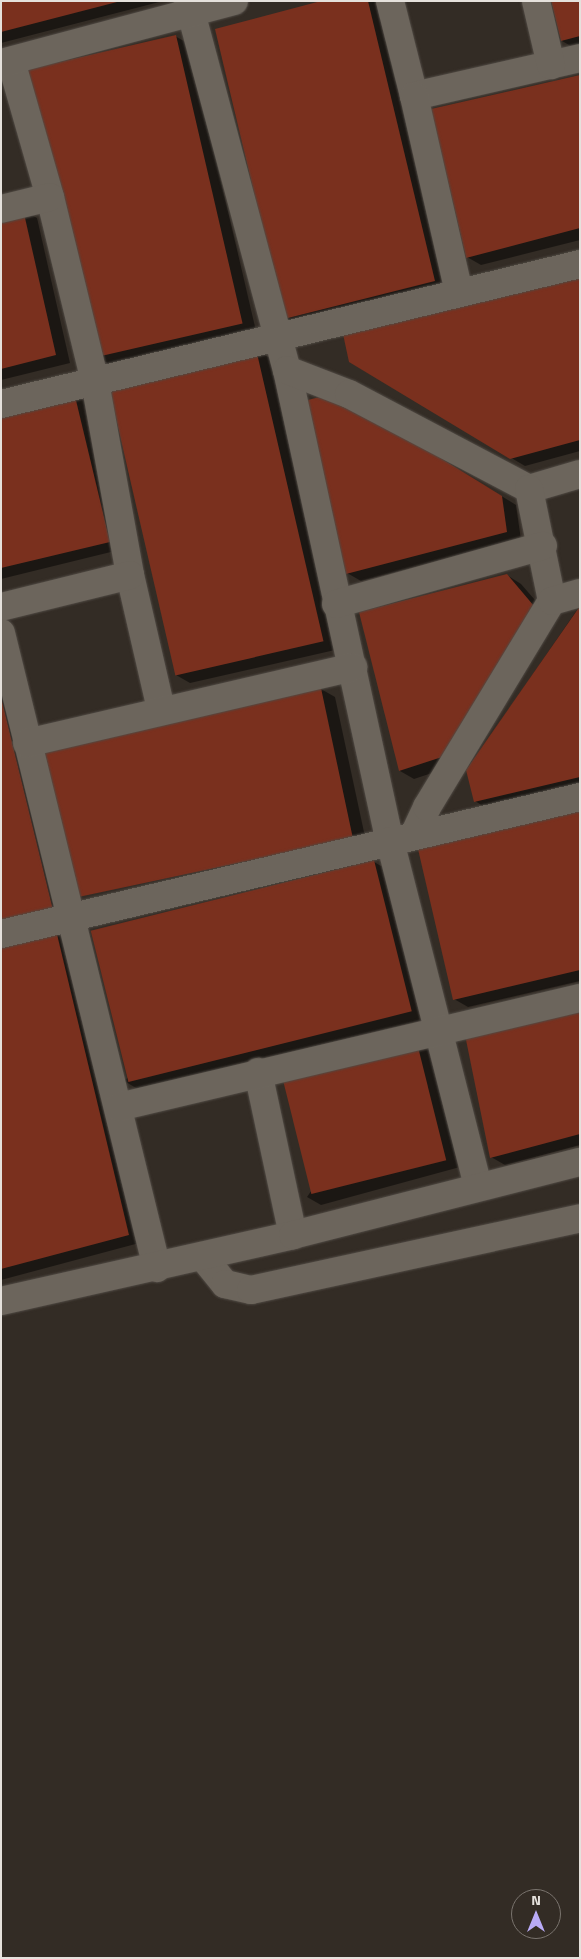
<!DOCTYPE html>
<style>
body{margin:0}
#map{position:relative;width:581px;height:1959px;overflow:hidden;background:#332c25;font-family:"Titillium Web",sans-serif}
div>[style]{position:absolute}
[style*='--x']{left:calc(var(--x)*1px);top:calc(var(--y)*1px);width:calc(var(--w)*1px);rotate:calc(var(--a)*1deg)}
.shadow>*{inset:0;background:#0007}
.building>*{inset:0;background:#7a301e;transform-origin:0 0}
.roads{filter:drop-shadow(0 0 1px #504a44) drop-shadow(0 0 1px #504a44)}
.street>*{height:28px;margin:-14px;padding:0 14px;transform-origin:14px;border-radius:14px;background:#6c655c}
span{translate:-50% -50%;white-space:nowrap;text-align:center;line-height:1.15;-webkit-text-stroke:4px #332c25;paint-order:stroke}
.frame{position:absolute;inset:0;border:2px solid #e5e1dc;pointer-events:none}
.north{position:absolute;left:511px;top:1889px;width:50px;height:50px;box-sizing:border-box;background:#332c25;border:1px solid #7a746e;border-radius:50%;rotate:0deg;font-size:14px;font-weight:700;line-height:20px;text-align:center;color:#e5e1dc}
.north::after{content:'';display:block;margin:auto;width:18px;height:22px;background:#b9abf7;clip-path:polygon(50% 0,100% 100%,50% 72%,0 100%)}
</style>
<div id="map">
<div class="shadow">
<div style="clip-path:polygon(1px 1px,163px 1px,1px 43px)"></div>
<div style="clip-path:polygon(326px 1px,380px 1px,449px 289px,299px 326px,285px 318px)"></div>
<div style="clip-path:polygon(580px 1px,580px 48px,576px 49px,562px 41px)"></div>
<div style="clip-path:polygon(175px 36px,189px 44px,256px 331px,111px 365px,97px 357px)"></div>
<div style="clip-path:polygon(580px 76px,580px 240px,481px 265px,467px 257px)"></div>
<div style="clip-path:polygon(23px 210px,37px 218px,70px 363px,1px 380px,1px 216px)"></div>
<div style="clip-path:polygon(580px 277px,580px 451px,525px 466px,350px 362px)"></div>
<div style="clip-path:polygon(256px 350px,270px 358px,335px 650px,190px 683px,176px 675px)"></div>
<div style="clip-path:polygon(74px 394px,88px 402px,123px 549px,1px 579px,1px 411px)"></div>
<div style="clip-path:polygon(349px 403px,516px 505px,521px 540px,361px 581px,347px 573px)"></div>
<div style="clip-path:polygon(507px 575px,521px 584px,548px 615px,456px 765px,414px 779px,400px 771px,361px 613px)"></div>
<div style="clip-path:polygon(579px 607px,580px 788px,489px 810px,475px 801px,467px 770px)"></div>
<div style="clip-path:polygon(1px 645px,67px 922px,1px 938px)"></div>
<div style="clip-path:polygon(321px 689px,335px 697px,367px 846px,43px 757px)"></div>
<div style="clip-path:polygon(580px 812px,580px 981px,468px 1007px,454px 999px)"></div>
<div style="clip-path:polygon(374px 862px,388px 870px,424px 1020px,138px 1089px,124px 1081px)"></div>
<div style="clip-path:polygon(55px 932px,69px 940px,143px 1242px,1px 1280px,1px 946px)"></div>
<div style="clip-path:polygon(580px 1003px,580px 1145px,505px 1165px,491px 1157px)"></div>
<div style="clip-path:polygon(416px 1040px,430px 1048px,460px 1167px,321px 1205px,307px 1197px)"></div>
</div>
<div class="building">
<div style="clip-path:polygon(1px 1px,117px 1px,117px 2px,1px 32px)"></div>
<div style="clip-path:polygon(321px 1px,368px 1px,435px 281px,284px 319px,215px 29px)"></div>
<div style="clip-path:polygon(551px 1px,580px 1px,580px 36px,561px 41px)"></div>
<div style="left:176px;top:35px;width:296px;height:153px;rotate:77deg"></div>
<div style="clip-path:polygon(580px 75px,580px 228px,466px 258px,431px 109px)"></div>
<div style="clip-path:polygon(23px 209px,56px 355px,1px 369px,1px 214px)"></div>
<div style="clip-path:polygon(580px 276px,580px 440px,510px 459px,349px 362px,343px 334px)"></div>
<div style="left:256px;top:349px;width:300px;height:152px;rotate:77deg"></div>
<div style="clip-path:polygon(74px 392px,110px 542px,1px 568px,1px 410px)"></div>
<div style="clip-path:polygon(335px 393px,502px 496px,507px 532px,346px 574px,304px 401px)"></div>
<div style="clip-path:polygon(507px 574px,534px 606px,442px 757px,399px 771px,359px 612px)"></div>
<div style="clip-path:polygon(580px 606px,580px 777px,474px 802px,466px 770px)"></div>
<div style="left:321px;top:688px;width:154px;height:288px;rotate:78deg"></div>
<div style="clip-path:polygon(1px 697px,54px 914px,1px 927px)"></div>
<div style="clip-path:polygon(580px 810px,580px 970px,453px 1000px,418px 849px)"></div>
<div style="left:374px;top:860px;width:156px;height:292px;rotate:76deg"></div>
<div style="clip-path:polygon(56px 930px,129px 1235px,1px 1269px,1px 945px)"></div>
<div style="clip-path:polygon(580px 1002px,580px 1134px,490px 1158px,464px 1030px)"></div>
<div style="left:416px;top:1039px;width:125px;height:139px;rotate:76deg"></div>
</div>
<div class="roads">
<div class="street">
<div style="--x:188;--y:1;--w:382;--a:75"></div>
<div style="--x:287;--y:370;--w:482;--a:77.7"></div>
<div style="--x:390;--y:841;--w:356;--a:75.7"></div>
<div style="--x:390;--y:1;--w:98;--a:75.8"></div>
<div style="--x:414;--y:96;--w:170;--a:-12.9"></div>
<div style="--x:536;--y:1;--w:66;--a:76.8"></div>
<div style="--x:11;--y:61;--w:141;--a:74"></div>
<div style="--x:50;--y:197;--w:190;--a:76.3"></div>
<div style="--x:95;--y:382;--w:196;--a:79.7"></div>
<div style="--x:130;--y:575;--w:138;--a:77"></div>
<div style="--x:1;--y:63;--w:241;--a:-14.9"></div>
<div style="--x:414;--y:96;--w:201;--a:77.1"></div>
<div style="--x:1;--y:209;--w:50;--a:-13.8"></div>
<div style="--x:287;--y:370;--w:66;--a:21.2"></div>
<div style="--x:349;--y:394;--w:204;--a:27.8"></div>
<div style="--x:529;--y:489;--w:53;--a:-16.4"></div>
<div style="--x:1;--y:404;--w:596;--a:-13.59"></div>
<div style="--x:529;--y:489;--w:114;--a:78.4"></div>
<div style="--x:336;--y:604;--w:215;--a:-15.7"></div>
<div style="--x:1;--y:607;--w:133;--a:-13.9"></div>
<div style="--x:1;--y:633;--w:654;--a:76.2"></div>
<div style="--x:27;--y:743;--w:335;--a:-13.1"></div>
<div style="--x:414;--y:835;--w:31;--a:-65"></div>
<div style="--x:427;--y:807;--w:241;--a:-58.8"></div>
<div style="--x:552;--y:601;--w:29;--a:-16"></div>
<div style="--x:1;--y:934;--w:595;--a:-13.31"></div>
<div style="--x:258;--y:1072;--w:167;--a:77.9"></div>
<div style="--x:119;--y:1107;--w:474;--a:-13.3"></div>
<div style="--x:203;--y:1257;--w:35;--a:51"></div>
<div style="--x:225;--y:1284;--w:27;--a:13"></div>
<div style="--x:251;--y:1290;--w:337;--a:-12.3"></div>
<div style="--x:1;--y:1301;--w:299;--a:-12.7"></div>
<div style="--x:293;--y:1235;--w:296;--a:-14.3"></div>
</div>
</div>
<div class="frame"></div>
<div class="north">N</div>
</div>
